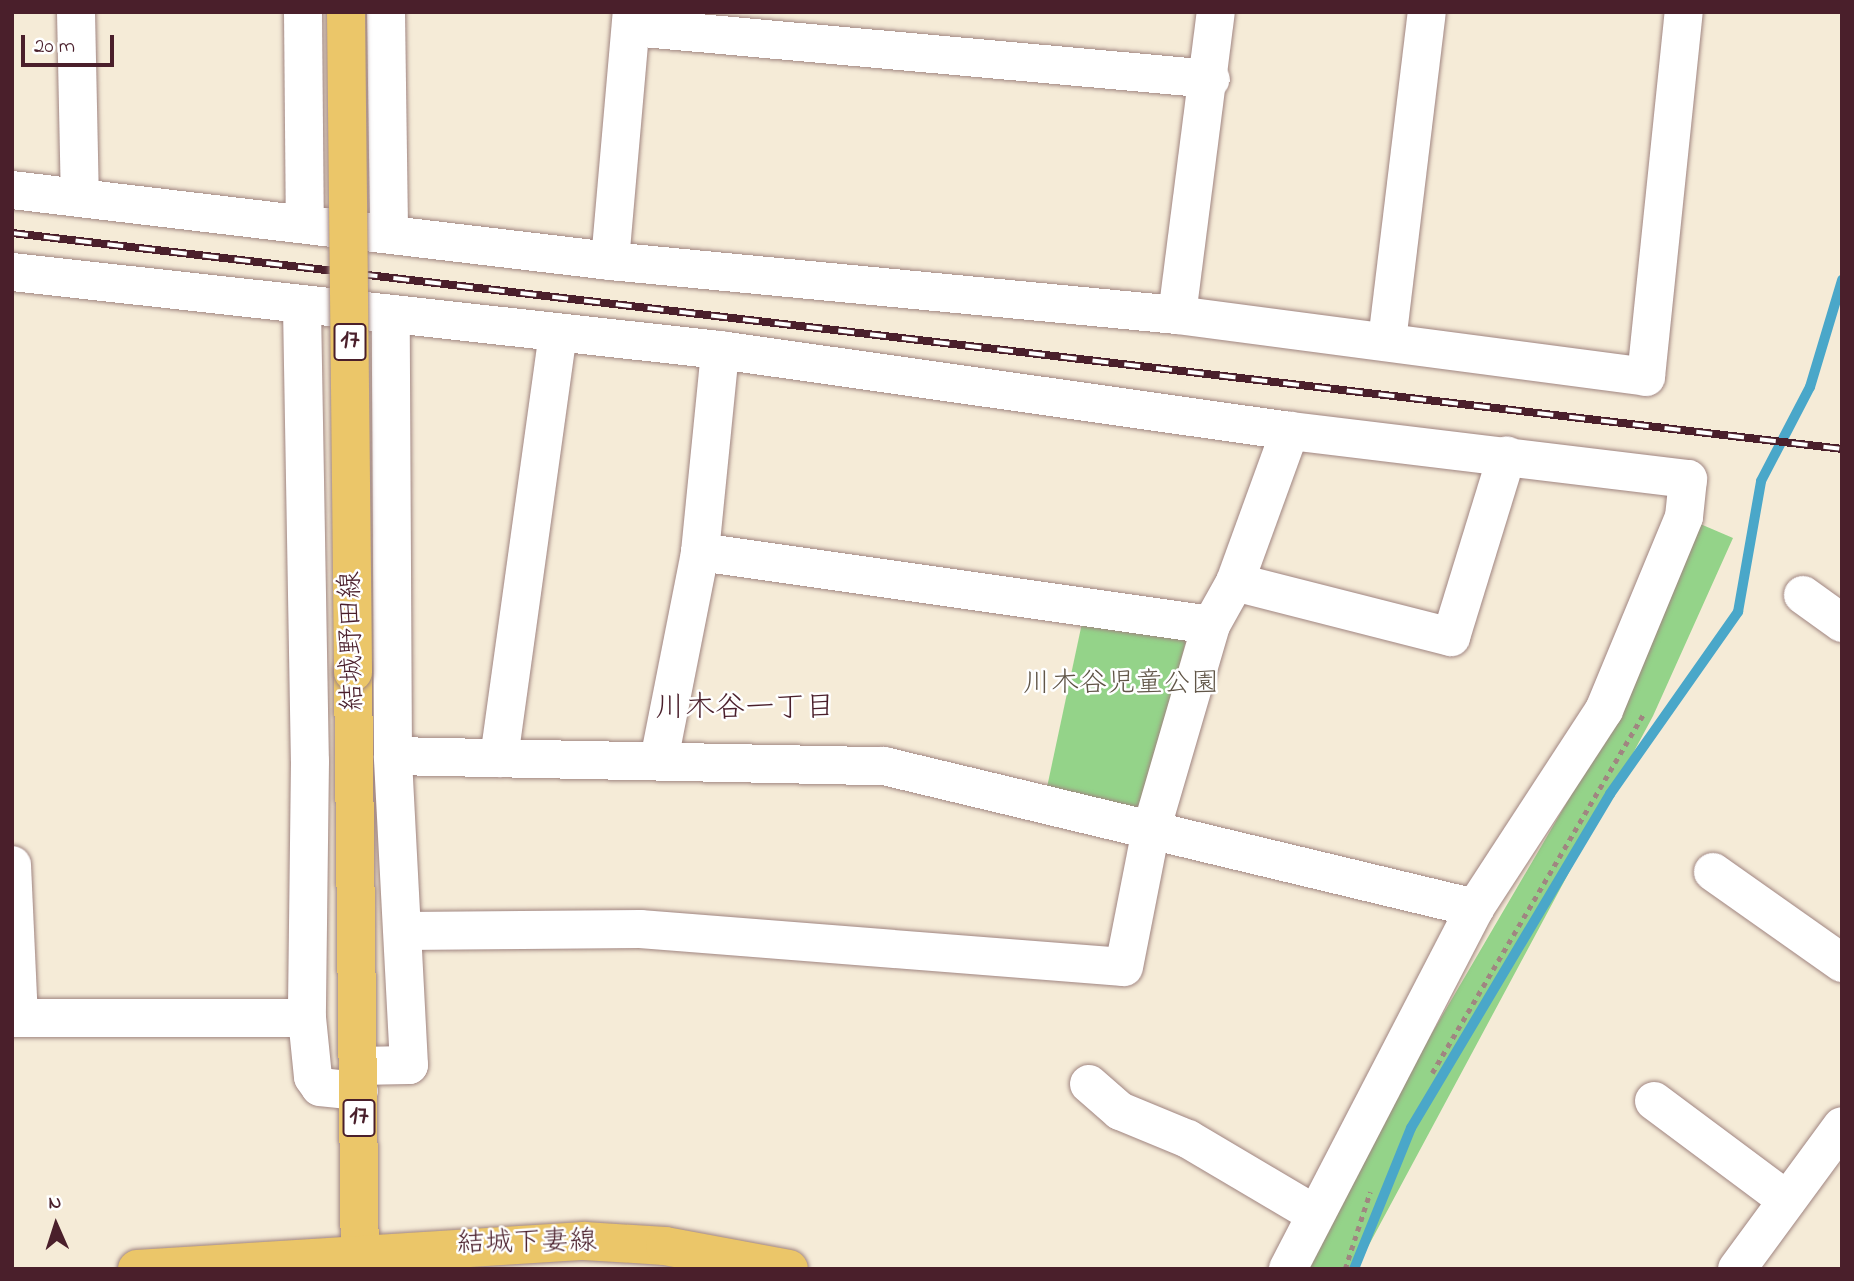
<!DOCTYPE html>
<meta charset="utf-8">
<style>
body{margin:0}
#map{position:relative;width:1854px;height:1281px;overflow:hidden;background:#f5ebd7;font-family:"Indie Flower","Klee One",sans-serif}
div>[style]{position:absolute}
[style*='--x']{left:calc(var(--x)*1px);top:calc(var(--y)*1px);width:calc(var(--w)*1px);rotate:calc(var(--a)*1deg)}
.green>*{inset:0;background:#94d389}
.stream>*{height:10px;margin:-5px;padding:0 5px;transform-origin:5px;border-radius:5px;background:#4aa7c9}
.path>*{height:4.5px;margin-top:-2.25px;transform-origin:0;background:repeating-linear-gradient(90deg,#a08581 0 5px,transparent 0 10px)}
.roads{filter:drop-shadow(0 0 2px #a08581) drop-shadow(0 0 2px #a08581)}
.minor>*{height:38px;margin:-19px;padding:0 19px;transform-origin:19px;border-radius:19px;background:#fff}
.major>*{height:38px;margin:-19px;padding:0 19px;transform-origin:19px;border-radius:19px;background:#ebc669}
.rail>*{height:8px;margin-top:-4px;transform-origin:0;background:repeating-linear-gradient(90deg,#fff 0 16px,#4a1f2b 0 32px);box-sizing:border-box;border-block:2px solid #4a1f2b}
.bridges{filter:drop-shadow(0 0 2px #a08581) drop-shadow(0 0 2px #a08581)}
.major-bridge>*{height:38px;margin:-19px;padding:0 19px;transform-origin:19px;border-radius:19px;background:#ebc669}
span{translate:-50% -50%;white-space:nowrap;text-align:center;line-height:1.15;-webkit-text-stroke:5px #fff;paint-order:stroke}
.shield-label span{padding:2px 5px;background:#fff;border:2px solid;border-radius:5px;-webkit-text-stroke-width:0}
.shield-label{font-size:26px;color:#4a1f2b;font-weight:700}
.street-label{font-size:28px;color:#4a1f2b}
.park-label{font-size:28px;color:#605547}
.neighbourhood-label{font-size:30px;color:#4a1f2b}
.frame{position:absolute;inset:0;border:14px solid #4a1f2b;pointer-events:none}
.north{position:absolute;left:21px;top:1190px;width:70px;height:70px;-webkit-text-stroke:5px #fff;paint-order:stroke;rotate:357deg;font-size:19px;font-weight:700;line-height:28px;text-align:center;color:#4a1f2b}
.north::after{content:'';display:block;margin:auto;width:24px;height:32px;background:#4a1f2b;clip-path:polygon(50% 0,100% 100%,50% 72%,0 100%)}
.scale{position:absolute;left:21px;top:35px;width:93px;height:32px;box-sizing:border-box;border:4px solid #4a1f2b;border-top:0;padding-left:9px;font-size:21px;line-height:24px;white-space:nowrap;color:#4a1f2b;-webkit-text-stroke:5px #fff;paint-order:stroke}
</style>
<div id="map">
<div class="green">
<div style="clip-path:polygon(1684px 517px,1733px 538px,1653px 716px,1356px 1269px,1294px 1269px,1577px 785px)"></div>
<div style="clip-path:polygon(1082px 623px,1188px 633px,1141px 815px,1046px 792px)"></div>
</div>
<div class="stream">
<div style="--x:1354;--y:1269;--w:152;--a:-68"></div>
<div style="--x:1411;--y:1128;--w:389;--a:-59.2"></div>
<div style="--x:1610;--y:794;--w:223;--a:-54.9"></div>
<div style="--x:1738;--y:612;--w:133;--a:-80"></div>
<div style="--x:1761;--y:481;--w:106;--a:-62.5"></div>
<div style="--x:1810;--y:387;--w:112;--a:-73.3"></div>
</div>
<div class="path">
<div style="--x:1432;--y:1073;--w:418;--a:-59.5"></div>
<div style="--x:1345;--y:1269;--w:81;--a:-72"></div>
</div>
<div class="roads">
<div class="minor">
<div style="--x:76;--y:12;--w:186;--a:88.8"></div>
<div style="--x:303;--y:12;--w:211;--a:89.5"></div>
<div style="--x:386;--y:12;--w:221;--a:89.2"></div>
<div style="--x:632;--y:27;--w:581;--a:5.13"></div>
<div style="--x:12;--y:190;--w:602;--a:6.77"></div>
<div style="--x:610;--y:261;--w:570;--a:5.44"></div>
<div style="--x:1177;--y:315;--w:473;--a:7.5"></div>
<div style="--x:1646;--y:377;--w:367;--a:-84.1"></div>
<div style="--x:610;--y:261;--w:250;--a:-85"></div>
<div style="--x:12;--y:272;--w:712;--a:6.29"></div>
<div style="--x:720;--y:350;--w:576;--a:8.09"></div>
<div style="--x:1290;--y:431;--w:401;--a:6.9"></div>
<div style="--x:1688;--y:479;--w:38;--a:96"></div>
<div style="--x:1684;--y:517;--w:209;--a:112.5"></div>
<div style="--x:1604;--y:710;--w:236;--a:123.1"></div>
<div style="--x:1475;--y:908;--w:407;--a:117.4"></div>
<div style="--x:302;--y:308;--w:453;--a:89"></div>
<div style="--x:310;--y:761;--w:257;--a:90.7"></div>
<div style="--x:307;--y:1018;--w:59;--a:84.2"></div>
<div style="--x:313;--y:1077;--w:12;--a:55"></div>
<div style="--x:320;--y:1087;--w:39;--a:6"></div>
<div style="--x:1177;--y:315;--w:305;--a:-82.7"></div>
<div style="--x:1387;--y:341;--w:331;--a:-83.1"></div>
<div style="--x:700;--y:552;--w:516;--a:8.13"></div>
<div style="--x:1235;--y:582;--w:223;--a:14.3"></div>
<div style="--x:1451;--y:637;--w:190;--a:-72.9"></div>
<div style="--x:1803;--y:595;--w:48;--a:35.7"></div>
<div style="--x:393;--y:756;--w:491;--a:1.2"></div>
<div style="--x:884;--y:766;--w:608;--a:13.51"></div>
<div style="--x:499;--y:758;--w:428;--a:-82.1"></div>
<div style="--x:659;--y:760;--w:212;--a:-78.8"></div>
<div style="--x:700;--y:552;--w:203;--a:-84.3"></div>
<div style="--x:12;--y:865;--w:153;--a:87.4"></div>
<div style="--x:1713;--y:872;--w:158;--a:35.2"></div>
<div style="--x:404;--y:931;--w:236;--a:-0.5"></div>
<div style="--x:640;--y:929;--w:485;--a:4.5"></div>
<div style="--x:1124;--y:967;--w:136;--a:-78.9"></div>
<div style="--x:1150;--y:834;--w:218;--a:-73.7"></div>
<div style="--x:1211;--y:625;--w:49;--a:-60.8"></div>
<div style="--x:1235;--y:582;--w:161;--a:-70"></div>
<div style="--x:12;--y:1018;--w:295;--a:0"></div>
<div style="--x:358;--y:1066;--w:51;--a:-1.1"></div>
<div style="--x:409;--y:1065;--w:309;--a:-93"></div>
<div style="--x:393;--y:756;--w:438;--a:-90.3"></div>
<div style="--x:1089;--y:1084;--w:41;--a:41.1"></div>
<div style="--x:1120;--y:1111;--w:74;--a:22.4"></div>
<div style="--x:1188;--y:1139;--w:145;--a:30.6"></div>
<div style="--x:1654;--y:1101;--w:166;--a:36.7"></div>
<div style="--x:1737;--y:1269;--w:177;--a:-53.7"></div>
</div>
<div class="major">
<div style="--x:353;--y:672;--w:597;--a:89.33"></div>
<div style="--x:137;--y:1269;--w:448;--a:-3.6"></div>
<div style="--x:584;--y:1241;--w:81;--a:3.5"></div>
<div style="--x:665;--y:1246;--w:126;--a:10.5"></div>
</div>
</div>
<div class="rail">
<div style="--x:12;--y:233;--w:1843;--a:6.73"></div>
</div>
<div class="bridges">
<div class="major-bridge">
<div style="--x:346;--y:12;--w:660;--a:89.39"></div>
</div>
</div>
<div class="shield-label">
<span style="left:350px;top:342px">17</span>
<span style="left:359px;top:1118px">17</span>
</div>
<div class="street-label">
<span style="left:353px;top:641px;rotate:-91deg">結城野田線</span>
<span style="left:527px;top:1244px;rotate:-1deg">結城下妻線</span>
</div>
<div class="park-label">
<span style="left:1121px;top:685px">川木谷児童公園</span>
</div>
<div class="neighbourhood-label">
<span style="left:745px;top:709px">川木谷一丁目</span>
</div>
<div class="frame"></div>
<div class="north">N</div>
<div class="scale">20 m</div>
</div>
